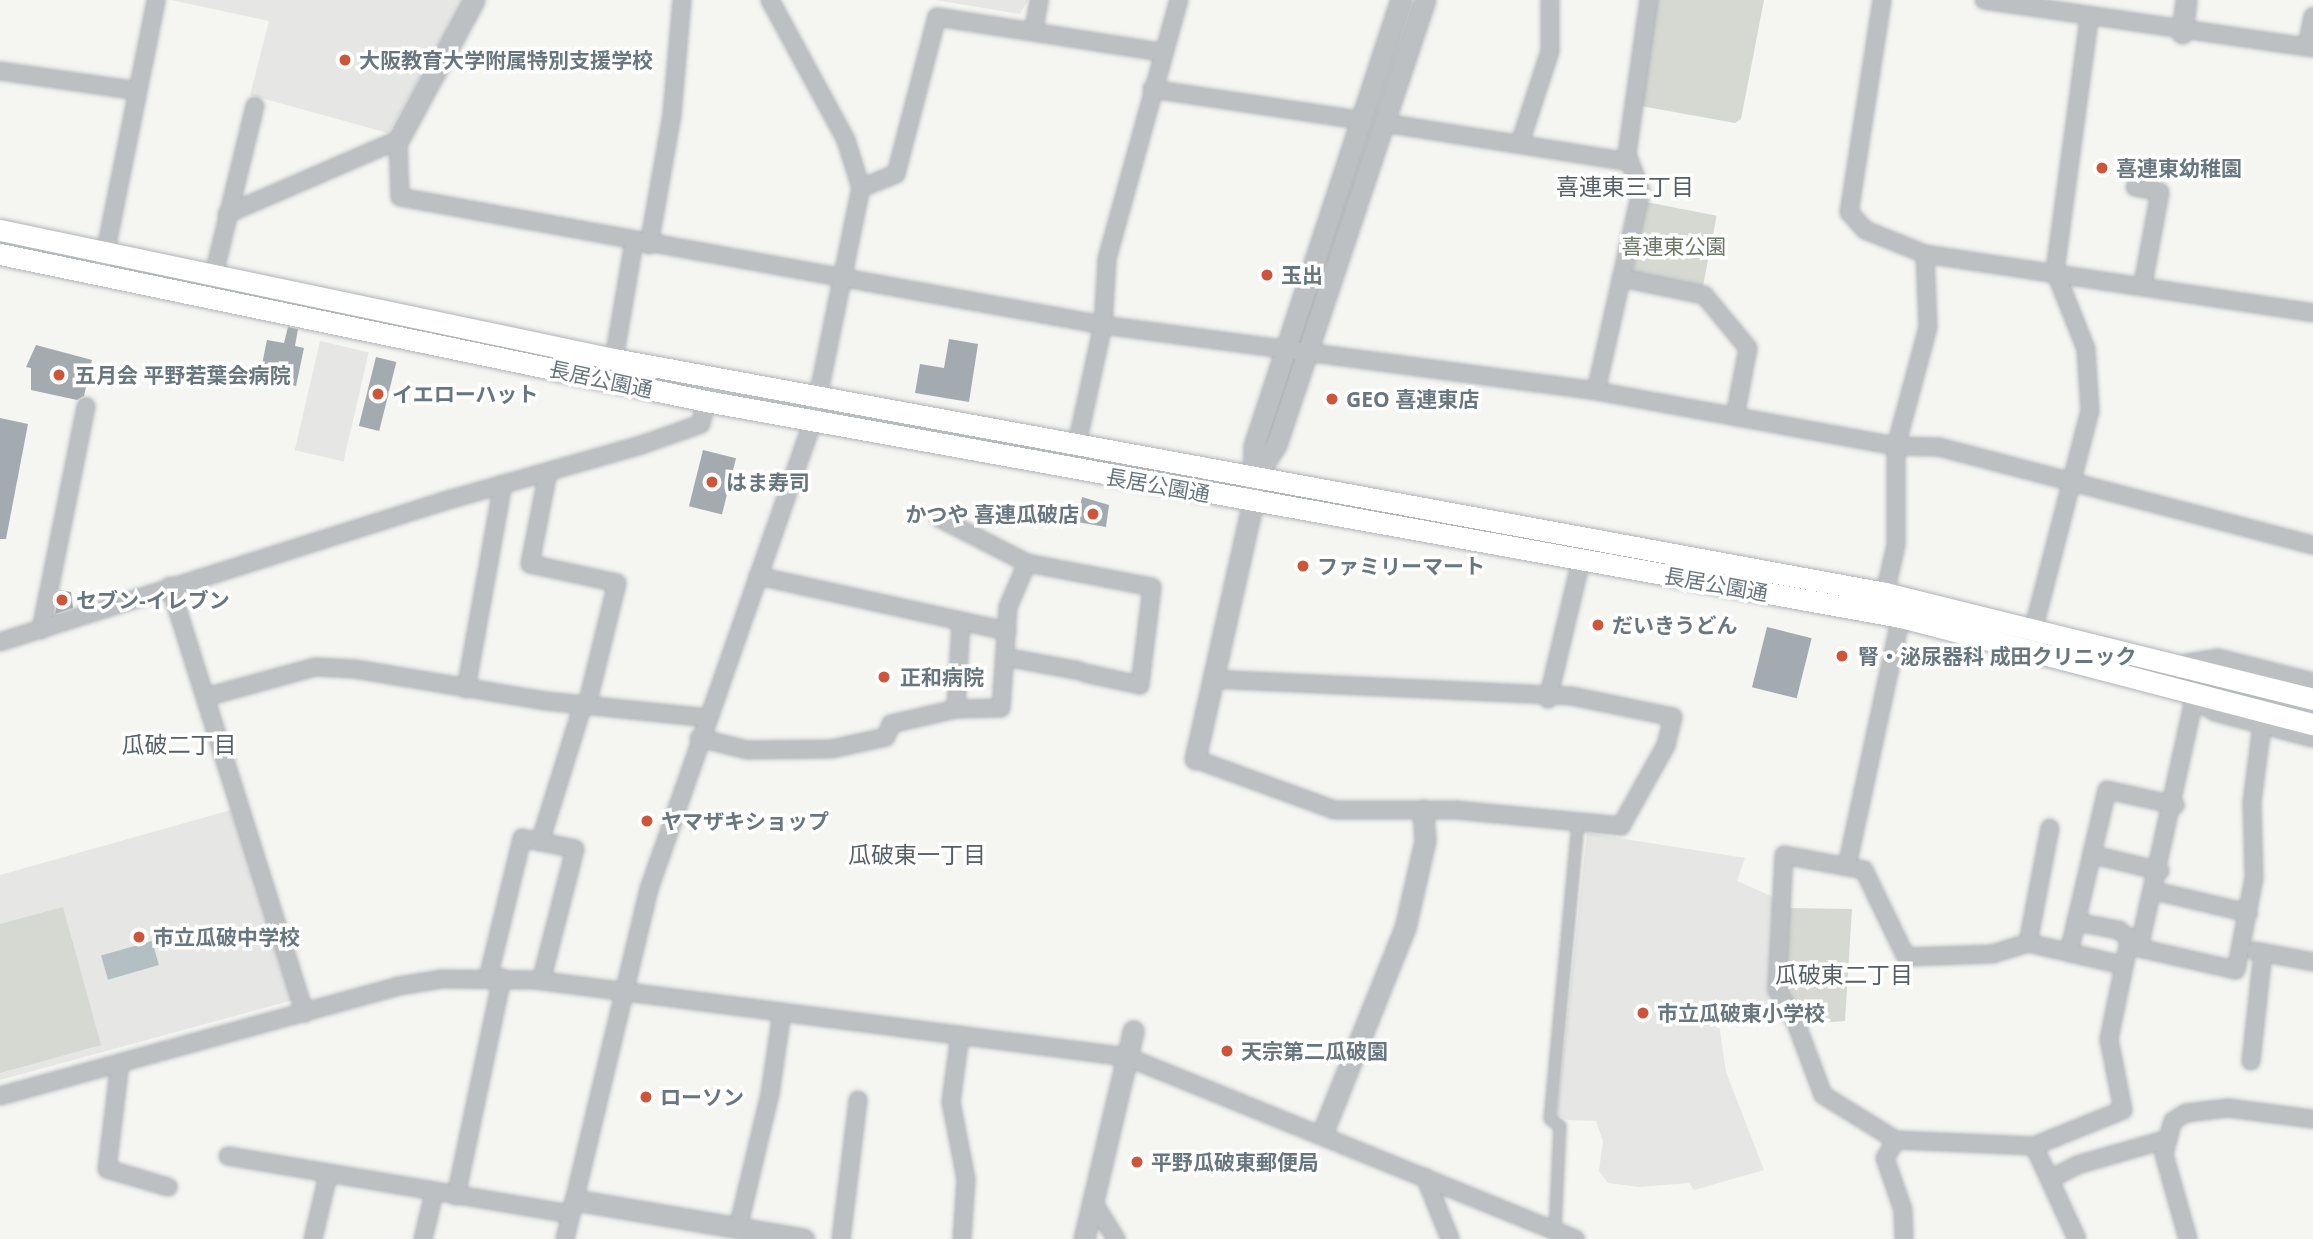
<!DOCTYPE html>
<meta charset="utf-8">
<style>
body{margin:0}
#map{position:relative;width:2313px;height:1239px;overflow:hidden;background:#f5f5f2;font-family:"Open Sans","Noto Sans JP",sans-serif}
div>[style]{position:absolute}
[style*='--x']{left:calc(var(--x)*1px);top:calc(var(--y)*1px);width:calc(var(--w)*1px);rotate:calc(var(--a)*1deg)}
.built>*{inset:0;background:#e6e6e5;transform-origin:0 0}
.green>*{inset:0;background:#d5d9d2;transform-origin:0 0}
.water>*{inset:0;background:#b3bfc2;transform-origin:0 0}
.building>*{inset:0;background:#a4abb0;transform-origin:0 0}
.roads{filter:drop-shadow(0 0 2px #afb4b7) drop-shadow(0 0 2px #afb4b7)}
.pedestrian>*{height:10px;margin:-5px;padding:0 5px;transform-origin:5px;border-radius:5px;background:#bcc0c3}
.minor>*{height:16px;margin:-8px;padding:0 8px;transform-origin:8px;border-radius:8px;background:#bcc0c3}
.tertiary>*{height:19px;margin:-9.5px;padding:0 9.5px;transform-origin:9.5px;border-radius:9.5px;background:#bcc0c3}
.secondary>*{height:21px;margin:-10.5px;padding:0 10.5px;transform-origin:10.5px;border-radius:10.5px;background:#fff}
.dots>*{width:19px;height:19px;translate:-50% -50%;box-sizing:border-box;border:4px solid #fff;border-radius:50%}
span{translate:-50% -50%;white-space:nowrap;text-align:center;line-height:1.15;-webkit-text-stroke:7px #fff;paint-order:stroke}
.poi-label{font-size:21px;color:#68767f;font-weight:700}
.left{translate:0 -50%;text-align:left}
.right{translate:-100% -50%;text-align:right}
.park-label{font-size:21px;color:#6a7766}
.street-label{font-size:21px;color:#68767f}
.neighbourhood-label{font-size:23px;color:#555f65}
</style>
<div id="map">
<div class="built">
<div style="clip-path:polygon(171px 0,465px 0,388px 133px,250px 95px,269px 21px)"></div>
<div style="clip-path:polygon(935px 0,1028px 0,1020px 14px)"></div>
<div style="left:320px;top:341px;width:50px;height:112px;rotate:13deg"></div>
<div style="clip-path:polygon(238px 808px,297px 999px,0 1080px,0 875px)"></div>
<div style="clip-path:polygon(1587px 833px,1745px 858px,1737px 881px,1778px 899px,1788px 1016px,1717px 1011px,1726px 1072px,1764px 1170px,1694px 1190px,1689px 1183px,1639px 1187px,1608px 1183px,1599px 1171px,1603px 1141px,1596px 1121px,1568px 1120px,1557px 1114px)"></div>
</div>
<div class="green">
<div style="clip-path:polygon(1657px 0,1764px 0,1741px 119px,1735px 123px,1641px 106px)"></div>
<div style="left:1646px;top:202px;width:72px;height:72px;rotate:11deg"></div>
<div style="clip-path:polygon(63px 907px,101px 1045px,0 1073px,0 924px)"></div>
<div style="clip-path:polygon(1788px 908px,1852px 909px,1845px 1021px,1804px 1024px,1781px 988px)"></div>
</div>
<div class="water">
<div style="left:152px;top:941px;width:25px;height:53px;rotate:74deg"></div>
</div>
<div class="building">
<div style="clip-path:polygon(288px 327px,298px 329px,295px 346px,304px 348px,296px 386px,259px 379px,267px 340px,284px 343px)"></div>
<div style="clip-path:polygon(949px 339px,978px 344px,969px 402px,915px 393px,920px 364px,944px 368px)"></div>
<div style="clip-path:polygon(36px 345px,92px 360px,84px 396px,77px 400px,31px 390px,31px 368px,26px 367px)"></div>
<div style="left:376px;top:357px;width:21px;height:71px;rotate:14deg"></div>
<div style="clip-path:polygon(0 418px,28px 424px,6px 539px,0 539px)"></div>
<div style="left:703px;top:450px;width:34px;height:58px;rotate:14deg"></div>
<div style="clip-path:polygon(1082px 497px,1109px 505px,1106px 527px,1077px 522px)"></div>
<div style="clip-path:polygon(60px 590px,71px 592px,73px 608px,55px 614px)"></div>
<div style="left:1767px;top:627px;width:46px;height:62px;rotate:14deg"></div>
</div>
<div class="roads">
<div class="pedestrian">
<div style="--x:1555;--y:1231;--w:105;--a:-87.3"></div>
<div style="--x:1560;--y:1126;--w:12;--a:-145"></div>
<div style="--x:1550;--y:1119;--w:299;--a:-84.6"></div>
</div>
<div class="minor">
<div style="--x:1882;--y:0;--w:215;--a:98.8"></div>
<div style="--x:1849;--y:212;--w:24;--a:48"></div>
<div style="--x:1865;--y:230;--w:65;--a:21.8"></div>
<div style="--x:1925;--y:254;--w:392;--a:8.6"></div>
<div style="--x:1984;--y:0;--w:332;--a:8.3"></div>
<div style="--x:1034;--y:29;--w:29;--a:-80"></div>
<div style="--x:2307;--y:47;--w:31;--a:-79"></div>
<div style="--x:0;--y:71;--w:139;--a:8.2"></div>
<div style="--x:1152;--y:89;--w:209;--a:8.5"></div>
<div style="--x:1384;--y:123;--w:248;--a:9"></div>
<div style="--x:1520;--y:143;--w:97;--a:-71.9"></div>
<div style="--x:1550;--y:51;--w:51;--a:-90"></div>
<div style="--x:2135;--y:187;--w:25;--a:11"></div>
<div style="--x:2160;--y:192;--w:94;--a:100.5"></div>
<div style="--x:861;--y:188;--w:38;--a:-22"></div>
<div style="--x:896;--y:174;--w:162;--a:-75.4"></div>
<div style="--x:937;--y:17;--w:227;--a:8.9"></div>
<div style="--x:227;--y:214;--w:186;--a:-23.4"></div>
<div style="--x:398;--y:140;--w:57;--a:88"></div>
<div style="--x:400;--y:197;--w:715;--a:10.32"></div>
<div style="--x:1103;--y:325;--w:497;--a:7.6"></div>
<div style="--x:1596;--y:391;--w:305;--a:10.4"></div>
<div style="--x:1896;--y:446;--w:43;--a:1.3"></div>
<div style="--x:1939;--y:447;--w:387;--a:14.7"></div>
<div style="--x:649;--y:245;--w:133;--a:-80"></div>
<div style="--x:672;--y:114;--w:114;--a:-85"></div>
<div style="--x:101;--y:274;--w:279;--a:-78.6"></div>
<div style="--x:214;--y:274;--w:173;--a:-76.3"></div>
<div style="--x:1621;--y:278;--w:85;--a:11.6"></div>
<div style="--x:1704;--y:295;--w:69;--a:50.3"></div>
<div style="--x:1748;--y:348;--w:70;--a:100.7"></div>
<div style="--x:614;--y:359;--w:119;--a:-80.3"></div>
<div style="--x:1596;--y:391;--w:204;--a:-77.3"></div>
<div style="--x:1641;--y:192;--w:40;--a:-110.2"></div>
<div style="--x:1627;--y:154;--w:156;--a:-81.9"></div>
<div style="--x:1077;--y:444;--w:122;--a:-77.7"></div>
<div style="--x:1103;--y:325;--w:66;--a:-86.5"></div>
<div style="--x:1107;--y:259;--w:269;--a:-74.5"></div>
<div style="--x:548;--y:472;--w:94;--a:101.1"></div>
<div style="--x:530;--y:564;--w:89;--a:12.3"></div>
<div style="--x:617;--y:583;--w:126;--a:103.8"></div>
<div style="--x:939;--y:518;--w:99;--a:27.1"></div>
<div style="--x:1027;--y:563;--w:127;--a:10.9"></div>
<div style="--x:1152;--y:587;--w:99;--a:97"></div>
<div style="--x:1140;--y:685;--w:56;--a:-167.7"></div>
<div style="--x:758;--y:576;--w:255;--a:12.5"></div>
<div style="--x:170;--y:586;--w:448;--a:72.5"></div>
<div style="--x:1885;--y:593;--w:49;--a:-77.1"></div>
<div style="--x:1896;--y:545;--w:99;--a:-90"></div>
<div style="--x:1896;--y:446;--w:123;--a:-74.9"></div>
<div style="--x:1928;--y:327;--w:73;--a:-92.4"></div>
<div style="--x:2034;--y:627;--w:223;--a:-75.5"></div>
<div style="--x:2090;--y:411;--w:62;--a:-93.7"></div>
<div style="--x:2086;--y:349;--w:84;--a:-111.7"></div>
<div style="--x:2055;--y:271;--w:255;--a:-82.3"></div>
<div style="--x:41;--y:630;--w:228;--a:-78.6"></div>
<div style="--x:0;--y:642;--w:463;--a:-17.6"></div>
<div style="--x:441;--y:502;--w:211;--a:-15.9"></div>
<div style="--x:644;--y:444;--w:60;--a:-19.3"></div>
<div style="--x:701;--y:424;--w:24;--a:-78"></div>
<div style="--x:1005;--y:657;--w:76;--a:10.6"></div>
<div style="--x:2181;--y:664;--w:37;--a:-9"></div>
<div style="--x:2218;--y:658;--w:98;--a:14.2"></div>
<div style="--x:466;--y:689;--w:208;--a:-79.8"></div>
<div style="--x:206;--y:697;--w:113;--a:-15.4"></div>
<div style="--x:315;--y:667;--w:40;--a:2.9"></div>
<div style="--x:355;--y:669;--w:194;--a:9.5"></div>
<div style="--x:546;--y:701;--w:163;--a:6"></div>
<div style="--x:2190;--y:697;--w:29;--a:31"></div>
<div style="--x:2215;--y:712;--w:101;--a:14.9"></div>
<div style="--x:1548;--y:699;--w:143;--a:-76.6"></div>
<div style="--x:956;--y:709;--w:88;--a:-86.7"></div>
<div style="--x:699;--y:738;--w:49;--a:14"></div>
<div style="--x:747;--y:750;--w:84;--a:-0.7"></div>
<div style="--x:831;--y:749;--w:56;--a:-12.3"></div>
<div style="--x:886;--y:737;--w:14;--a:-69"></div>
<div style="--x:891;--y:724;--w:67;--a:-13"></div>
<div style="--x:956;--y:709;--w:45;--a:-1.3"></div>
<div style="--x:1001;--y:708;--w:101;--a:-86"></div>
<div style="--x:1008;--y:607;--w:48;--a:-66.6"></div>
<div style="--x:1195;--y:759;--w:148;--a:20.1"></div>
<div style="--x:1334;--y:810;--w:122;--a:0"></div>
<div style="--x:1456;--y:810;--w:166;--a:5.5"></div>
<div style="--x:1621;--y:826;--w:93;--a:-60.9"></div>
<div style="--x:1666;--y:745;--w:29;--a:-76"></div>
<div style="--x:1673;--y:717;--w:103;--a:-168.3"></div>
<div style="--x:1572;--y:696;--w:359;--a:-177.3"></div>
<div style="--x:540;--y:842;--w:144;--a:-72.6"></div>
<div style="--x:2094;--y:855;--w:68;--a:13.6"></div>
<div style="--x:1847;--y:866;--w:255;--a:-77.8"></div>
<div style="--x:2155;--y:891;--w:96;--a:13.3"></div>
<div style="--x:2076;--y:922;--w:44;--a:10.5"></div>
<div style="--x:2119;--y:930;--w:27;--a:42"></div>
<div style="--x:2139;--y:948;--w:99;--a:12.8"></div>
<div style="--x:2236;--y:970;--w:94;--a:-78.9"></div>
<div style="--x:2254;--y:878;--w:76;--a:-91.5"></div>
<div style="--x:2252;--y:802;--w:78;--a:-82.6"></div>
<div style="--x:2028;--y:943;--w:117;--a:-79.2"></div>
<div style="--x:2139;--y:948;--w:254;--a:-77.5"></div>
<div style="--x:2255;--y:951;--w:59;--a:10.7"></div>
<div style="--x:2069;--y:952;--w:166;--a:-76.8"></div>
<div style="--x:2107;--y:790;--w:70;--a:12.4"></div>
<div style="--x:2122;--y:965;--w:97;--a:-166.8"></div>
<div style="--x:2028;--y:943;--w:37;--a:163"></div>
<div style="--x:1993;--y:954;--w:87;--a:178"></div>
<div style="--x:1906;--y:957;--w:97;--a:-115.8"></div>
<div style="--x:1864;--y:870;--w:81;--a:-169.4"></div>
<div style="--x:1784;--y:855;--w:135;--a:93"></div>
<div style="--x:1777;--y:990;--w:38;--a:60"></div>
<div style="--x:1796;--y:1023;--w:77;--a:69.4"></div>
<div style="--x:1823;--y:1095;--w:86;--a:31.7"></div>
<div style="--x:1896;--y:1140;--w:138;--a:2.5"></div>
<div style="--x:2034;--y:1146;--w:96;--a:-22"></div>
<div style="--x:2123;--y:1110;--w:72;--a:-101.2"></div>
<div style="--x:2109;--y:1039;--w:104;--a:-78.4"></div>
<div style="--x:488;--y:978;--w:144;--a:-76.3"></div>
<div style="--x:522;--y:838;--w:54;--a:11.7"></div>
<div style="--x:575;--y:849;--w:136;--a:104.4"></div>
<div style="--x:960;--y:1035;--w:68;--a:97.7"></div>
<div style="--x:951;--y:1102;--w:78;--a:79"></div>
<div style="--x:966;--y:1179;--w:60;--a:93.8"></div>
<div style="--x:2251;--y:1061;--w:109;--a:-83.7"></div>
<div style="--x:120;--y:1063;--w:107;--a:97"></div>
<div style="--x:107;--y:1169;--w:64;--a:16.4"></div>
<div style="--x:0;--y:1096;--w:414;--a:-15.4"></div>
<div style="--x:399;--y:986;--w:44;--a:-9.2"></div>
<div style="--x:442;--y:979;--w:93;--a:0.6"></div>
<div style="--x:535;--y:980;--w:597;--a:7.41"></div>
<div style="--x:1127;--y:1057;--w:484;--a:22.1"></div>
<div style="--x:1896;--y:1140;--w:21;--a:121"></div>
<div style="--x:1885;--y:1158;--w:55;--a:70.9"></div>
<div style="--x:1903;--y:1210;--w:29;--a:88"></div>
<div style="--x:2034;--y:1146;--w:102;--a:65.2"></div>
<div style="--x:228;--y:1156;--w:348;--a:9.6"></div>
<div style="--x:1425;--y:1177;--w:67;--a:68"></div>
<div style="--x:2050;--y:1179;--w:30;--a:-27"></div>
<div style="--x:2077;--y:1165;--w:91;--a:-16"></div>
<div style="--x:456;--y:1196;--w:223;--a:-78.1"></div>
<div style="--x:1093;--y:1202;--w:44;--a:58.1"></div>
<div style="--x:738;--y:1228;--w:138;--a:-76.6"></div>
<div style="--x:770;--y:1094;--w:83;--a:-81.7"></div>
<div style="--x:313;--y:1239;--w:66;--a:-76.8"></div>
<div style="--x:423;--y:1239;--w:47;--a:-76.6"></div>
<div style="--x:565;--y:1239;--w:360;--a:-76.5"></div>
<div style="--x:649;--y:889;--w:496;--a:-70.7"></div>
<div style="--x:813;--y:421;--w:238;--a:-78.4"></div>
<div style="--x:861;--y:188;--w:50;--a:-107.4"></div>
<div style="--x:846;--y:140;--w:159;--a:-118.5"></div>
<div style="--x:841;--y:1239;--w:140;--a:-83"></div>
<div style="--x:2188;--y:1239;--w:88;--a:-105.8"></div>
<div style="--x:2164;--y:1154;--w:34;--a:-75"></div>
<div style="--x:2173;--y:1121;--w:15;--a:-32"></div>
<div style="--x:2186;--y:1113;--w:42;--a:-6.8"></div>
<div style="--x:2228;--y:1108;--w:86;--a:7.4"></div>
</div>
<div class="tertiary">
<div style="--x:2182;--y:33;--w:33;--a:-83"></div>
<div style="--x:398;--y:140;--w:159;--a:-61.5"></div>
<div style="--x:1257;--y:474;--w:35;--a:-57"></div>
<div style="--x:1276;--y:445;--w:469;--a:-71.5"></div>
<div style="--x:1195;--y:759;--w:263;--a:-77.3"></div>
<div style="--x:1253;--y:502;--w:56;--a:-89"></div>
<div style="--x:1254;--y:446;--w:470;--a:-71.8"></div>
<div style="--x:1322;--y:1134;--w:222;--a:-68.1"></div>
<div style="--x:1405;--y:928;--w:89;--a:-77.1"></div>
<div style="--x:1425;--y:841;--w:31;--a:-94"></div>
<div style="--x:575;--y:1200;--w:232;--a:9.7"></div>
<div style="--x:1084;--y:1239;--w:214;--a:-76.7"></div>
</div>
<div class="secondary">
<div style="--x:0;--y:230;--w:627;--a:11.87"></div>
<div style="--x:614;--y:359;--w:1292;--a:10.43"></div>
<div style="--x:1885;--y:593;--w:441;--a:13.9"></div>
<div style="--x:0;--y:254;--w:721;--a:11.76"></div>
<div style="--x:706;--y:401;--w:1214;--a:10.25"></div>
<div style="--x:1901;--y:617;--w:426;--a:14.6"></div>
</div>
</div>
<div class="dots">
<div style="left:345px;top:60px;background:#cd563a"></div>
<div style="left:2102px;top:168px;background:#cd563a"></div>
<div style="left:1267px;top:275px;background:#cd563a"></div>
<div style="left:59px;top:375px;background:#cd563a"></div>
<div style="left:378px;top:394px;background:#cd563a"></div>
<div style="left:1332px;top:399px;background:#cd563a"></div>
<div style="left:712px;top:482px;background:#cd563a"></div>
<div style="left:1093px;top:514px;background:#cd563a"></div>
<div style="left:1303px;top:566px;background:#cd563a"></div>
<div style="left:62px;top:600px;background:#cd563a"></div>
<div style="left:1598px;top:625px;background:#cd563a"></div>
<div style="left:1842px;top:656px;background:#cd563a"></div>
<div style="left:884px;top:677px;background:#cd563a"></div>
<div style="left:647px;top:821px;background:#cd563a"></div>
<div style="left:139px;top:937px;background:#cd563a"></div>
<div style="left:1643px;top:1013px;background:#cd563a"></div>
<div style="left:1227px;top:1051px;background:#cd563a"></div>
<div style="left:646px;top:1097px;background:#cd563a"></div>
<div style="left:1137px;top:1162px;background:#cd563a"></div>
</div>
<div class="poi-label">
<span class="left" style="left:359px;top:60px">大阪教育大学附属特別支援学校</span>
<span class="left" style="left:2116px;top:168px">喜連東幼稚園</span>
<span class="left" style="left:1281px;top:275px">玉出</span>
<span class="left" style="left:75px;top:375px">五月会 平野若葉会病院</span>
<span class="left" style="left:392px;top:394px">イエローハット</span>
<span class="left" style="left:1346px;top:399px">GEO 喜連東店</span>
<span class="left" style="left:726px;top:482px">はま寿司</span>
<span class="right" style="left:1079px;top:514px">かつや 喜連瓜破店</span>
<span class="left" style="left:1317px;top:566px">ファミリーマート</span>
<span class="left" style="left:76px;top:600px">セブン-イレブン</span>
<span class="left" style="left:1612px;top:625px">だいきうどん</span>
<span class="left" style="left:1858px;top:656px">腎・泌尿器科 成田クリニック</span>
<span class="left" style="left:900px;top:677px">正和病院</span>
<span class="left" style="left:661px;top:821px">ヤマザキショップ</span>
<span class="left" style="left:153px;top:937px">市立瓜破中学校</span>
<span class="left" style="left:1657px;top:1013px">市立瓜破東小学校</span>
<span class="left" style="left:1241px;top:1051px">天宗第二瓜破園</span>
<span class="left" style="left:660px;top:1097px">ローソン</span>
<span class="left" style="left:1151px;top:1162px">平野瓜破東郵便局</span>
</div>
<div class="park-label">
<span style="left:1674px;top:246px">喜連東公園</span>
</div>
<div class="street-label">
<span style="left:601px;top:379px;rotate:12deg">長居公園通</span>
<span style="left:1158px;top:485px;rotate:10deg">長居公園通</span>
<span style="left:1716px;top:584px;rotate:10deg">長居公園通</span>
</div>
<div class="neighbourhood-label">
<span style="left:1625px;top:186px">喜連東三丁目</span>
<span style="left:179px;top:744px">瓜破二丁目</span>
<span style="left:917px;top:854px">瓜破東一丁目</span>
<span style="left:1844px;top:974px">瓜破東二丁目</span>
</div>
</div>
